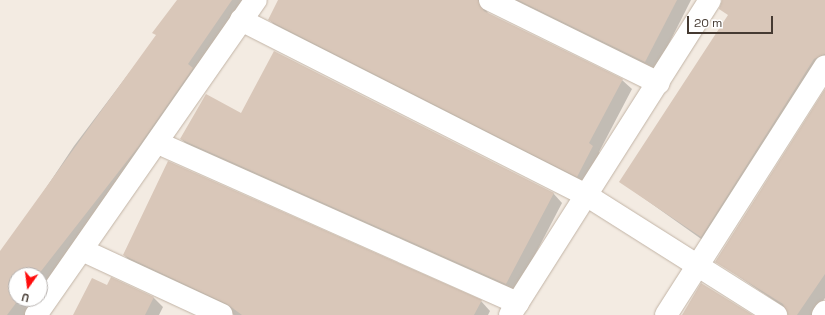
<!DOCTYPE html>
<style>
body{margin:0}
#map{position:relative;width:825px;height:315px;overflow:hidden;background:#f3ebe2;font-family:"Space Grotesk",sans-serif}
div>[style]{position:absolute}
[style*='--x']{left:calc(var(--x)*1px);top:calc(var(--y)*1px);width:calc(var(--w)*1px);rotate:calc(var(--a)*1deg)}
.shadow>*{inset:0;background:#0003}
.building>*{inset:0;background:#d9c7b9}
.roads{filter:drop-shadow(0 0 1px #c2b4a6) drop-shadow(0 0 1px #c2b4a6)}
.minor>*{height:22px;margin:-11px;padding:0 11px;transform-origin:11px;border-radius:11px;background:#fff}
span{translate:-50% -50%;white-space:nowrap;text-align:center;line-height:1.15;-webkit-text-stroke:3.5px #fff;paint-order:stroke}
.north{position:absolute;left:8px;top:267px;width:40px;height:40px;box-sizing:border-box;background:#fff;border:1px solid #b5b0ad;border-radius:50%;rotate:194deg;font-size:11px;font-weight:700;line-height:16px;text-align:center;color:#453a32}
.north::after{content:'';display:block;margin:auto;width:14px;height:18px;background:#ff0d0d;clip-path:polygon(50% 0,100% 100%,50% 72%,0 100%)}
.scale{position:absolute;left:687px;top:16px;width:86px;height:18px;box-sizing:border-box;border:2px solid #453a32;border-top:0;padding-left:5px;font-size:12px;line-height:14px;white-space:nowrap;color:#453a32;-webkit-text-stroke:3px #fff;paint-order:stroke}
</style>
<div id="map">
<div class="shadow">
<div style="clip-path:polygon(191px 0,248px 0,40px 293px,40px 275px,16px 275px,16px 299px,37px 299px,30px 315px,0 315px,0 257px,74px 146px,157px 36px)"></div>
<div style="clip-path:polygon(280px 0,492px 0,486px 10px,489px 15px,622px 80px,632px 89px,599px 152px,602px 156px,587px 185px,278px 29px,269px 19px)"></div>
<div style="clip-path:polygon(510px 0,691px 0,655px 71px)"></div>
<div style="clip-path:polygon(733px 0,825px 0,825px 68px,711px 246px,621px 182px,729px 16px)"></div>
<div style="clip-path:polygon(825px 91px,825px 298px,813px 315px,788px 315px,788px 310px,716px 261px)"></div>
<div style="clip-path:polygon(242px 114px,553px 193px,562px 203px,515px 293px,191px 148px,181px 139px)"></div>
<div style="clip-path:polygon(124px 255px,481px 301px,490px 311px,488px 315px,234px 315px,133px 264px)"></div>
<div style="clip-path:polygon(112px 279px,154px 298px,163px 307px,159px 315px,74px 315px,108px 287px)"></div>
</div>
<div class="building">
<div style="clip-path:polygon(177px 0,232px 0,188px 64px,193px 68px,138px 147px,38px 275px,16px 275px,16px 299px,19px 299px,7px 315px,0 315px,0 251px,156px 35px,152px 33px)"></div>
<div style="clip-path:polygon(278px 0,478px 0,484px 11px,623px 79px,589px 143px,593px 146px,577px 177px,268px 20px)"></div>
<div style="clip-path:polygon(518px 0,677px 0,645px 62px)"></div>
<div style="clip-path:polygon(722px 0,825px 0,825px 54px,814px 59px,701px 237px,619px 182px,728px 15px,719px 9px)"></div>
<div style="clip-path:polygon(274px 51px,554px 193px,506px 284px,180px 139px,206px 94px,241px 113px)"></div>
<div style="clip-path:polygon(825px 89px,825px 274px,797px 315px,788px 315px,783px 304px,715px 262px)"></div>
<div style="clip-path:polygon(168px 161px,482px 300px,474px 315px,242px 315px,227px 304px,123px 255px)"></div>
<div style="clip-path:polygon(111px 277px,154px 297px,145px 315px,73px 315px,92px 278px,107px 285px)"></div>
<div style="clip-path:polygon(701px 283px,753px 315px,682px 315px)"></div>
</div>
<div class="roads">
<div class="minor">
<div style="--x:490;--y:0;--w:188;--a:26.2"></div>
<div style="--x:241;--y:20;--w:387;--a:26.9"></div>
<div style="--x:586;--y:195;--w:225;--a:32.3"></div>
<div style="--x:158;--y:143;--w:394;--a:24"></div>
<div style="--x:82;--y:250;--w:154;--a:24.9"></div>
<div style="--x:36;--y:315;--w:384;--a:-55.1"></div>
<div style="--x:510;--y:315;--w:373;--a:-57.6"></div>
<div style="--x:666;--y:315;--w:295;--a:-57.4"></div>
<div style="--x:823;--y:315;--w:4;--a:-56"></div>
</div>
</div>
<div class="north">U</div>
<div class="scale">20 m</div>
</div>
